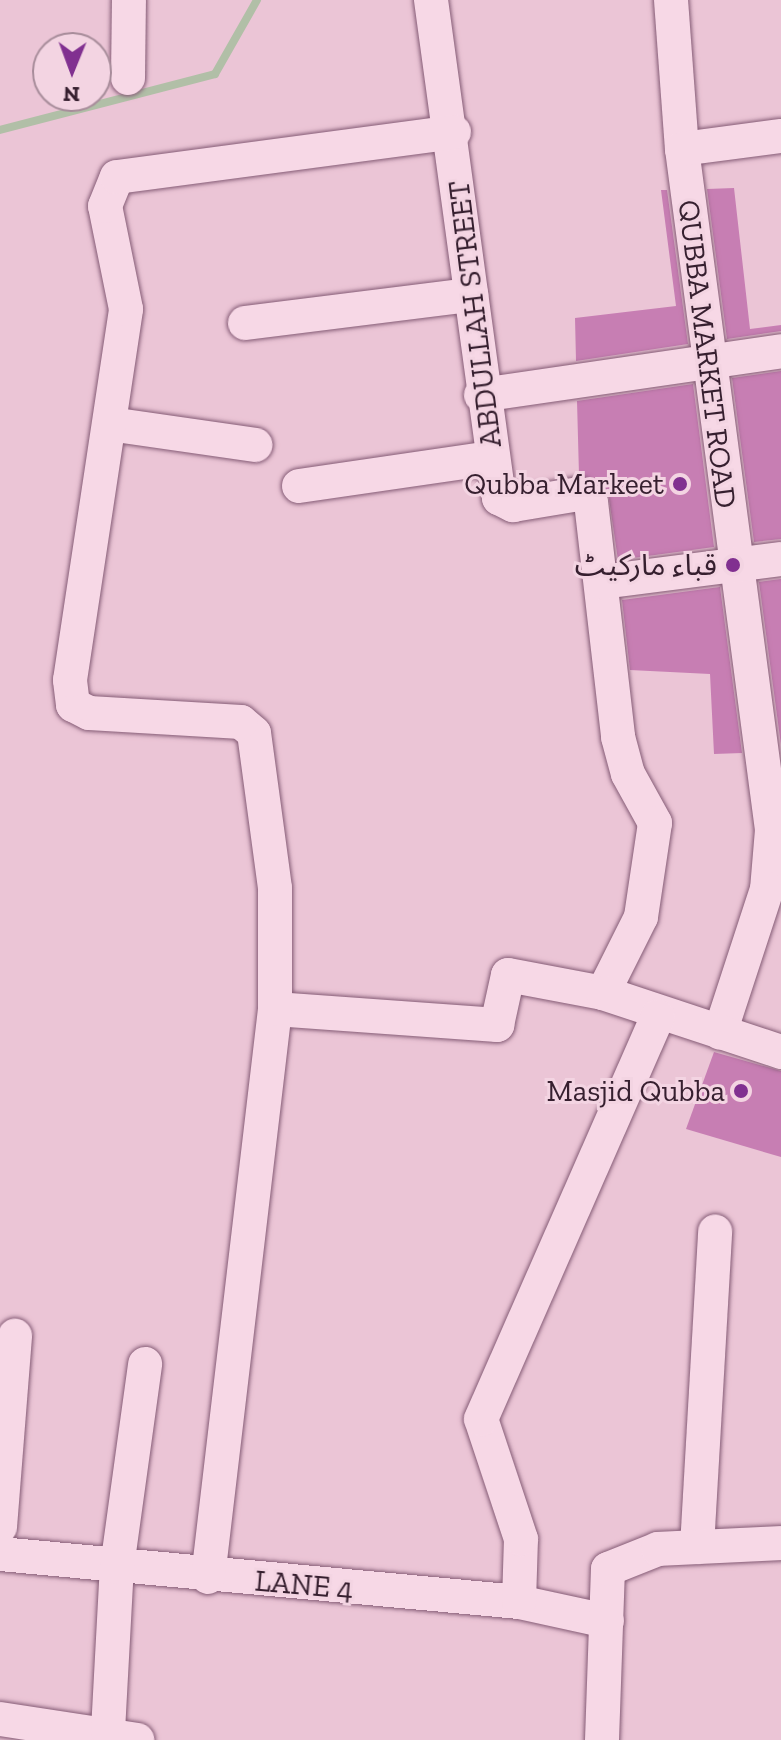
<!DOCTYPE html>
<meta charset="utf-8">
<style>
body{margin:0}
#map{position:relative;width:781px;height:1740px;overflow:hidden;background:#ebc5d6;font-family:"Zilla Slab","Noto Sans Arabic",serif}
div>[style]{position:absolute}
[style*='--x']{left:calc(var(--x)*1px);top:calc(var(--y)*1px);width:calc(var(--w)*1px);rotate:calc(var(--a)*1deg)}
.stream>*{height:8px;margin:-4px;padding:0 4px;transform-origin:4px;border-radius:4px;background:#b1bfa7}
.building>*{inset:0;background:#c77eb3}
.roads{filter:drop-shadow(0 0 2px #855c76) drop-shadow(0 0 2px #855c76)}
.minor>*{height:34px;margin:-17px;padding:0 17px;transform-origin:17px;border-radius:17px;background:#f7d8e6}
.dots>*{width:22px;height:22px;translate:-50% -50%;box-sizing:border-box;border:4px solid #f3d4e2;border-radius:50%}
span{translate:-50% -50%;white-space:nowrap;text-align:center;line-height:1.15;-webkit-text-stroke:6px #f3d4e2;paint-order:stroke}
.street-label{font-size:30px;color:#361f2f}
.poi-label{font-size:30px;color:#361f2f}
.right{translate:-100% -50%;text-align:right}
.north{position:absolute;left:32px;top:32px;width:80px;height:80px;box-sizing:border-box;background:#f3d4e2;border:2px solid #a78c9a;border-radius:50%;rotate:181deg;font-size:22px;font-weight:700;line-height:32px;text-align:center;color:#361f2f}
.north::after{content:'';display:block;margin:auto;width:28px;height:36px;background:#813090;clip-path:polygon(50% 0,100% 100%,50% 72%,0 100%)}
</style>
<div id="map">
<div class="stream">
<div style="--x:0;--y:130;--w:222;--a:-14.6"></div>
<div style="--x:215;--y:74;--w:85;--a:-60.4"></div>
</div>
<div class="building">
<div style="clip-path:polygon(734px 188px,750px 329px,781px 325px,781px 331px,727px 339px,707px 189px)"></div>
<div style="clip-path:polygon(661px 190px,667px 190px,688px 344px,576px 361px,575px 318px,676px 306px)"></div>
<div style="clip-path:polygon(781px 371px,781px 539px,754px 542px,732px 378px)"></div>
<div style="clip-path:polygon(693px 384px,714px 547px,618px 560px,608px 492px,579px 475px,577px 401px)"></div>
<div style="clip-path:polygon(781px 579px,781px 745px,759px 582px)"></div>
<div style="clip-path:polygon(720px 587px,742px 753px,714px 754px,710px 674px,630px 670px,622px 600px)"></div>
<div style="clip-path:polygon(714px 1052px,781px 1071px,781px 1157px,686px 1129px)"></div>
</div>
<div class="roads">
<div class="minor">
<div style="--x:431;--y:0;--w:503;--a:82.22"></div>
<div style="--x:499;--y:498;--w:16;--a:27"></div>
<div style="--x:513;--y:505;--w:67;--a:-9.5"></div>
<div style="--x:579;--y:494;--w:14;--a:34"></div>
<div style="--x:591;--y:502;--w:237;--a:83.4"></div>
<div style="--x:618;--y:737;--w:38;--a:75"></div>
<div style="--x:628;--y:774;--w:56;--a:61.1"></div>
<div style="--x:655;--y:823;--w:95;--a:98.5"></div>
<div style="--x:641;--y:917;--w:85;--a:116.6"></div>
<div style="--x:671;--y:0;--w:149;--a:85.8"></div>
<div style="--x:682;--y:149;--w:687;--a:82.47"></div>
<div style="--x:772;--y:830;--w:59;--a:94.8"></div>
<div style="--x:767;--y:889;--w:151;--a:108.1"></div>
<div style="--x:128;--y:78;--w:78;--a:-89.3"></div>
<div style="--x:682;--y:149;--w:100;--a:-7.5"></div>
<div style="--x:245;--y:323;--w:228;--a:-7.1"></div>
<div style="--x:481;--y:395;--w:303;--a:-8.3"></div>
<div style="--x:110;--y:424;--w:147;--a:8.2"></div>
<div style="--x:299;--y:486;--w:195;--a:-8.3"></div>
<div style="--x:602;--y:582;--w:180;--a:-7.3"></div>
<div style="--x:275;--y:1009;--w:223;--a:4.1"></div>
<div style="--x:497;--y:1025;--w:51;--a:-77.6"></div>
<div style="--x:508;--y:975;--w:97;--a:10.7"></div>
<div style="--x:603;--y:993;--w:188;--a:18.3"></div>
<div style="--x:0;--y:1527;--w:192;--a:-85.5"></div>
<div style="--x:697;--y:1547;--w:316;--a:-86.7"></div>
<div style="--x:0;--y:1554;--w:521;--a:5.28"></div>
<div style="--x:519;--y:1602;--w:90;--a:12.2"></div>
<div style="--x:208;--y:1577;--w:572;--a:-83.27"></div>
<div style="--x:275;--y:1009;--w:121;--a:-90"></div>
<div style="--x:275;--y:888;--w:156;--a:-97.7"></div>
<div style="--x:254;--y:733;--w:17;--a:-140"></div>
<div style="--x:241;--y:722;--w:152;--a:-176.6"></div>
<div style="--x:89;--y:713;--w:18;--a:-153"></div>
<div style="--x:73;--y:705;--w:25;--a:-97"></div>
<div style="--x:70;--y:680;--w:375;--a:-81.4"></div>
<div style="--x:126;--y:309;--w:105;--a:-101.5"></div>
<div style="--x:105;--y:206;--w:31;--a:-68"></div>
<div style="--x:117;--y:177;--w:340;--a:-7.6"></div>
<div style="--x:519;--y:1602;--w:63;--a:-88.2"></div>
<div style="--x:521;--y:1539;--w:126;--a:-108.4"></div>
<div style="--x:481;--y:1419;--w:440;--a:-66.3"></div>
<div style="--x:0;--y:1719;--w:139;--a:8.7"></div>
<div style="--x:108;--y:1731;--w:164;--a:-86.9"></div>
<div style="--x:117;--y:1567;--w:205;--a:-82.1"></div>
<div style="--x:602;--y:1740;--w:171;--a:-88"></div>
<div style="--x:608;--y:1569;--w:54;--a:-21.8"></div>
<div style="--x:658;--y:1549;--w:123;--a:-2.8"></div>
</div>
</div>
<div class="dots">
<div style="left:680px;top:484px;background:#813090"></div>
<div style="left:733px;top:565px;background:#813090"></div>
<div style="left:741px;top:1091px;background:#813090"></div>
</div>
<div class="street-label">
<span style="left:475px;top:314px;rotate:-97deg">ABDULLAH STREET</span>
<span style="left:707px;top:354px;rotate:83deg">QUBBA MARKET ROAD</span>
<span style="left:304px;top:1585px;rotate:5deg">LANE 4</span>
</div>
<div class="poi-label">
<span class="right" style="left:664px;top:484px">Qubba Markeet</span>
<span class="right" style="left:717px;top:565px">قباء مارکیٹ</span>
<span class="right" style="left:725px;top:1091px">Masjid Qubba</span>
</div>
<div class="north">N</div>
</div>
